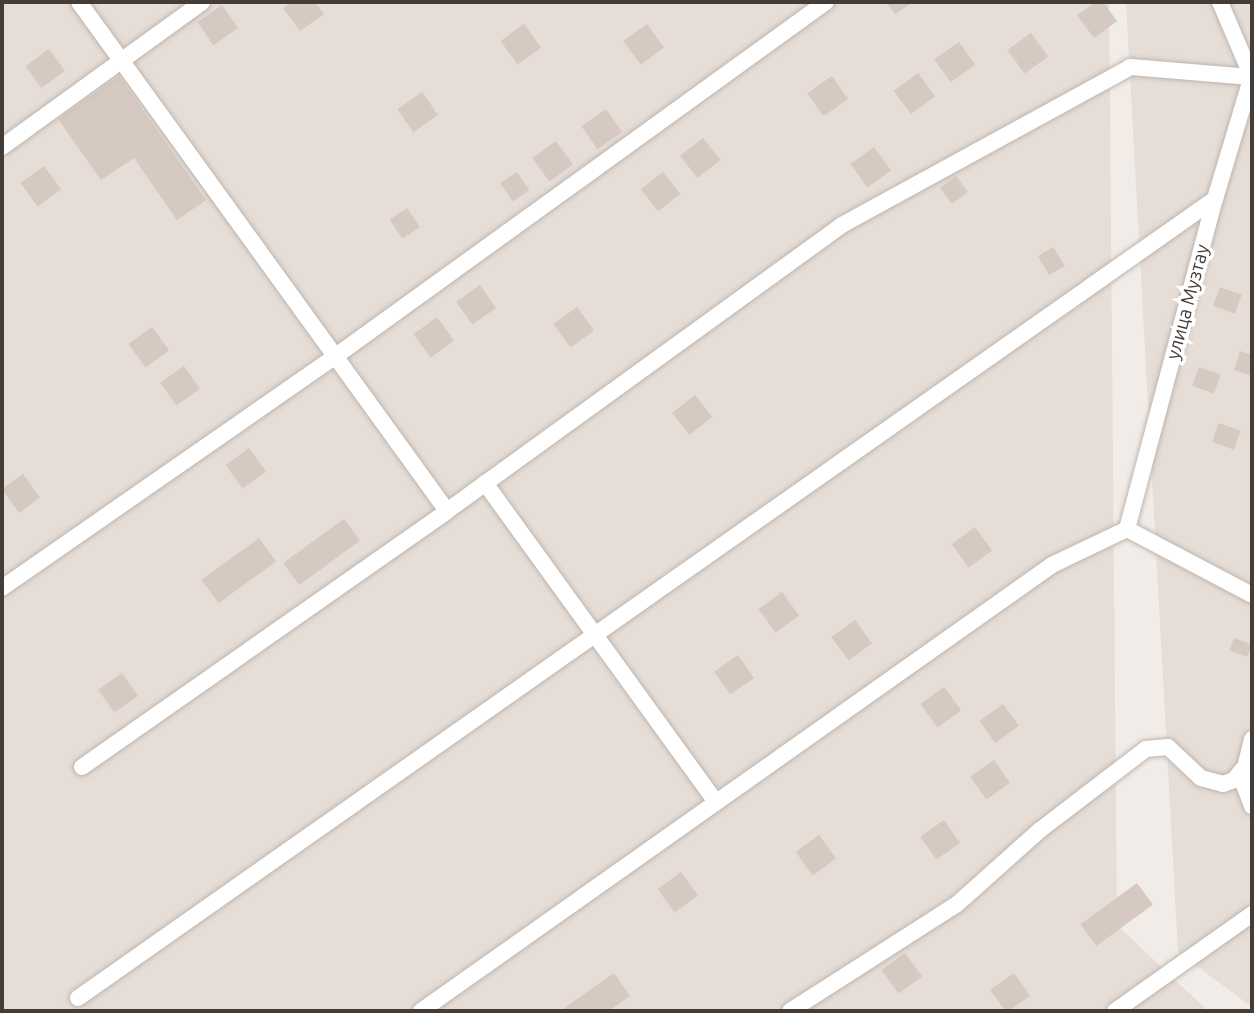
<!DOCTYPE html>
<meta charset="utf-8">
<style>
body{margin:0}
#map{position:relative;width:1254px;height:1013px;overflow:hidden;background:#f1ece7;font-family:Ubuntu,sans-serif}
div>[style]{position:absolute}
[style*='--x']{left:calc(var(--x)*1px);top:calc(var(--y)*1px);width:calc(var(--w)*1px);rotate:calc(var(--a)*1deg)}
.residential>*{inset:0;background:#e5ddd6}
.building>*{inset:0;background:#d5c9c1;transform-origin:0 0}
.roads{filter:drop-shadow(0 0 2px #bfb5ae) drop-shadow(0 0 2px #bfb5ae)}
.minor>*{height:16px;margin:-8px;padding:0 8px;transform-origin:8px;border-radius:8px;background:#fff}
span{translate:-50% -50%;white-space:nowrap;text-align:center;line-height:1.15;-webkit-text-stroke:7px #fff;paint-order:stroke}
.street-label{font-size:19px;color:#443c37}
.frame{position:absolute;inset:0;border:4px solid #443c37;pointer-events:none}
</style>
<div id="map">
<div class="residential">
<div style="clip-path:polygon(2px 2px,1109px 2px,1117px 925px,1208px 1011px,2px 1011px)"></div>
<div style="clip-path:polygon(1126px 2px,1252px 2px,1252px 1007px,1178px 952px)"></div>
</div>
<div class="building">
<div style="clip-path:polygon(292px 2px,315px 2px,324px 14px,300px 31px,283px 8px)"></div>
<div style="clip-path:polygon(886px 2px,913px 2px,895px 14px)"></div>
<div style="clip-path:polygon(1096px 2px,1103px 2px,1117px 21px,1094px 38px,1077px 15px)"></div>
<div style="left:222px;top:5px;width:28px;height:30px;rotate:55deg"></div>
<div style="left:524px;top:24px;width:29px;height:29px;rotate:54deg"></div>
<div style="left:647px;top:24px;width:29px;height:29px;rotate:54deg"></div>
<div style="left:1031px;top:33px;width:29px;height:29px;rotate:54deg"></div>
<div style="left:959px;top:42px;width:28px;height:30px;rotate:55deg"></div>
<div style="left:49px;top:49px;width:27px;height:29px;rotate:54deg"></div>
<div style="left:918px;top:73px;width:29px;height:30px;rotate:54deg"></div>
<div style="clip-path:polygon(119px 76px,206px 200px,177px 220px,134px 158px,101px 180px,58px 119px)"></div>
<div style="left:832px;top:76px;width:28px;height:30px;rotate:55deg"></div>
<div style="left:422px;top:92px;width:28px;height:30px;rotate:55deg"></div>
<div style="left:606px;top:109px;width:28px;height:30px;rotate:55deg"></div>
<div style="left:703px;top:138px;width:28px;height:29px;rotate:52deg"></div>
<div style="left:556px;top:141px;width:29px;height:29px;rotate:54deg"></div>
<div style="left:874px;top:147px;width:29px;height:29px;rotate:54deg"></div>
<div style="left:44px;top:166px;width:29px;height:29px;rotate:54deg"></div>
<div style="left:517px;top:172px;width:22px;height:20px;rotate:56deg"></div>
<div style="left:663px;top:172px;width:28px;height:28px;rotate:52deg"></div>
<div style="left:956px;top:176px;width:20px;height:20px;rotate:53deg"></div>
<div style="left:407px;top:208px;width:23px;height:21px;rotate:56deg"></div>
<div style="left:1053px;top:247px;width:22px;height:18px;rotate:58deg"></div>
<div style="left:480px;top:285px;width:28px;height:29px;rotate:55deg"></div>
<div style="left:1220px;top:287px;width:23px;height:20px;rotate:20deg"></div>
<div style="left:577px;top:307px;width:29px;height:29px;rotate:54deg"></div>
<div style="left:437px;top:317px;width:29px;height:29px;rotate:54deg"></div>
<div style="left:152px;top:327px;width:29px;height:29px;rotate:54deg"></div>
<div style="clip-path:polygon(1240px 351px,1252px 355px,1252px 376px,1234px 370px)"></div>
<div style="left:184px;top:366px;width:28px;height:29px;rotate:55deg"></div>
<div style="left:1199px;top:367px;width:23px;height:20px;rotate:20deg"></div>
<div style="left:695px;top:395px;width:28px;height:29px;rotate:52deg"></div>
<div style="left:1219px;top:423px;width:23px;height:20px;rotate:20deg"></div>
<div style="left:249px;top:448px;width:29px;height:29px;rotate:54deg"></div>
<div style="left:23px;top:474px;width:29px;height:26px;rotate:54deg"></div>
<div style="left:344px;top:519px;width:27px;height:75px;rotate:54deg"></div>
<div style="left:975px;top:527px;width:29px;height:29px;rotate:54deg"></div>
<div style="left:259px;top:538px;width:29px;height:71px;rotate:54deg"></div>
<div style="left:782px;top:592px;width:29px;height:29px;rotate:54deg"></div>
<div style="left:855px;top:620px;width:29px;height:29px;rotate:54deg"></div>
<div style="left:1234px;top:638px;width:19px;height:13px;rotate:21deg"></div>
<div style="left:738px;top:655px;width:28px;height:29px;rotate:55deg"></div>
<div style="left:122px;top:673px;width:28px;height:29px;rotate:55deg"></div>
<div style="left:944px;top:687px;width:29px;height:29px;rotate:54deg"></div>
<div style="left:1003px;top:704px;width:27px;height:29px;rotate:54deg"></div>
<div style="left:994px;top:760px;width:28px;height:29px;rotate:55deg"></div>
<div style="left:944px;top:820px;width:28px;height:29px;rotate:55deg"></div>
<div style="left:819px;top:835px;width:29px;height:29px;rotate:54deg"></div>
<div style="left:681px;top:872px;width:29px;height:29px;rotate:54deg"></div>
<div style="left:1137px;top:883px;width:27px;height:70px;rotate:54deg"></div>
<div style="left:905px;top:953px;width:29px;height:29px;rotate:54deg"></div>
<div style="clip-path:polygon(614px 973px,630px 996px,609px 1011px,560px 1011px)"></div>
<div style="left:1014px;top:973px;width:28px;height:29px;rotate:55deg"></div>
</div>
<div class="roads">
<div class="minor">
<div style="--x:79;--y:2;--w:628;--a:54.13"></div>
<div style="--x:1220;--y:2;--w:82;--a:66.9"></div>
<div style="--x:2;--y:147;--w:247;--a:-35.9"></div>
<div style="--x:485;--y:483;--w:394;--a:54.1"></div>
<div style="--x:1127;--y:529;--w:342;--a:-75.1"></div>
<div style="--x:1215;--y:199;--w:128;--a:-73.3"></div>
<div style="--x:1127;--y:529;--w:141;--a:27.8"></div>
<div style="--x:2;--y:588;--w:403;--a:-34.8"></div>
<div style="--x:333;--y:358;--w:608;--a:-35.83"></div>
<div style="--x:1252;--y:739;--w:42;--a:103.7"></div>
<div style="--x:1242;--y:780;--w:28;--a:69"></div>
<div style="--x:82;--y:767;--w:446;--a:-35"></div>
<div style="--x:447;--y:511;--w:488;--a:-35.9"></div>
<div style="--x:842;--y:225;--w:328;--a:-28.7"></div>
<div style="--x:1130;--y:67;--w:122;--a:4.7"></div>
<div style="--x:78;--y:998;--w:1390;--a:-35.1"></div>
<div style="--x:421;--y:1011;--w:773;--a:-35.25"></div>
<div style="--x:1052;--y:565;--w:83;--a:-25.6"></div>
<div style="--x:790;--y:1011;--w:197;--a:-32.6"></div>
<div style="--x:956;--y:905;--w:113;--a:-41.8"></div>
<div style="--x:1040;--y:830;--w:133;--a:-37.4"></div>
<div style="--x:1146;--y:749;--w:22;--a:-5"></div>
<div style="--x:1168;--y:747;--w:45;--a:43.2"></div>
<div style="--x:1201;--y:778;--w:23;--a:15"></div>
<div style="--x:1223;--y:784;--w:12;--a:-20"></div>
<div style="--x:1234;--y:780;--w:14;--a:-51"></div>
<div style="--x:1115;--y:1011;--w:168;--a:-35.3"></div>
</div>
</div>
<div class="street-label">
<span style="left:1188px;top:302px;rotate:-75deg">улица Музтау</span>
</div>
<div class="frame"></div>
</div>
